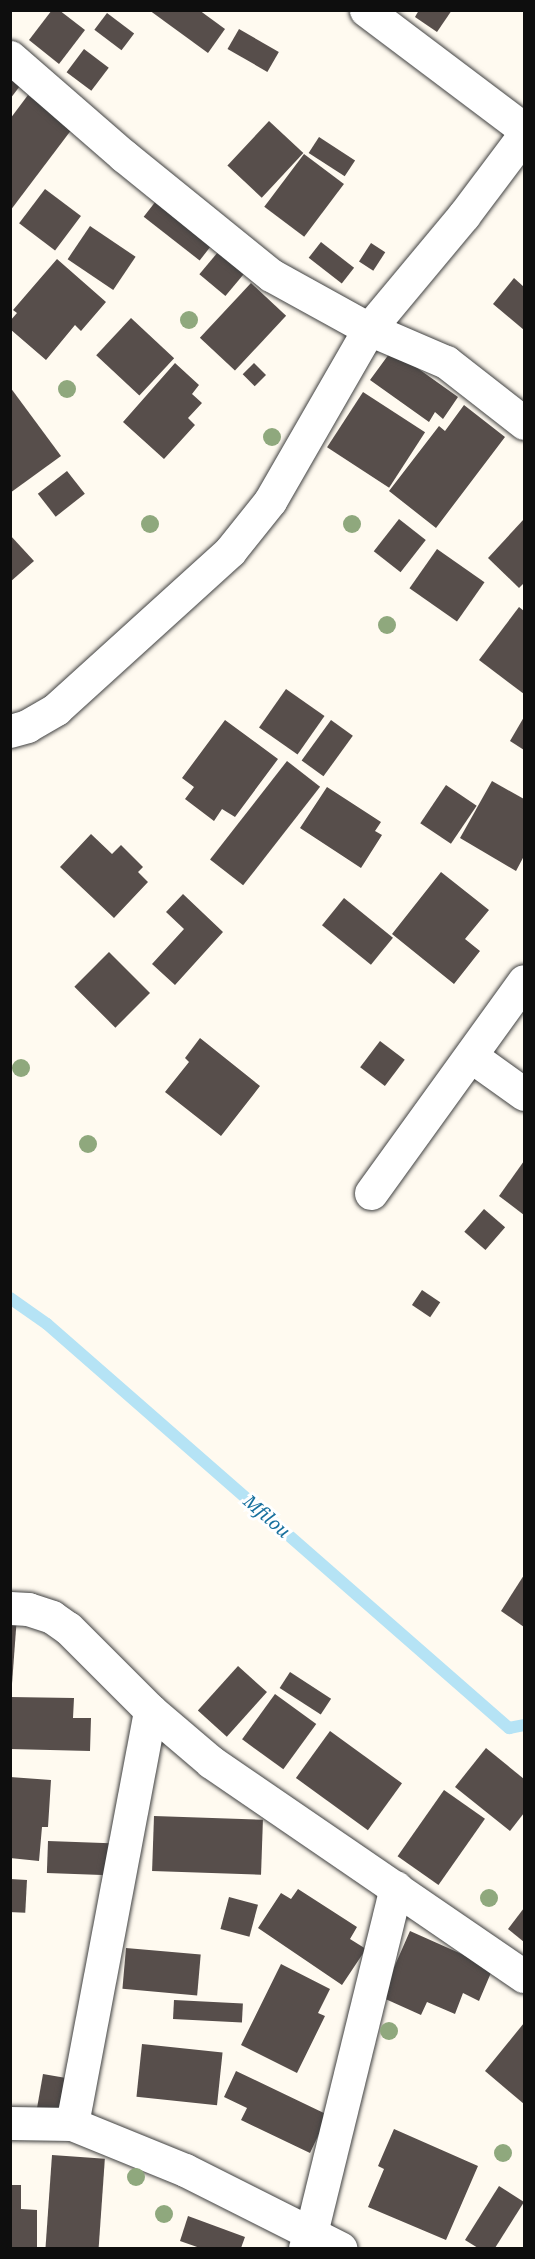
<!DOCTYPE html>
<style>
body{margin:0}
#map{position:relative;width:535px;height:2259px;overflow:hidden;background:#fffaf0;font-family:"Noto Serif",serif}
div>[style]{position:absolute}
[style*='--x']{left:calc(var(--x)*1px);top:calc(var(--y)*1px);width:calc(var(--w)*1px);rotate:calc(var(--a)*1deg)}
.stream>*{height:12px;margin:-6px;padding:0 6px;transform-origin:6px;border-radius:6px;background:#b5e3f5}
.building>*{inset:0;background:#574e4b;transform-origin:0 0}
.roads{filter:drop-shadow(0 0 2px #414141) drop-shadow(0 0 2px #414141)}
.minor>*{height:33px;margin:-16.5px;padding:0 16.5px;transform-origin:16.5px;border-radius:16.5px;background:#fff}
.trees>*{width:18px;height:18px;margin:-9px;border-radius:50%;background:#8fa87d}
span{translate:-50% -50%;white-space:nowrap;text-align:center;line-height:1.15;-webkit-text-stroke:6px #fff;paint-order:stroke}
.water-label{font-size:18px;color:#19719e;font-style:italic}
.frame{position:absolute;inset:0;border:12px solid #0e0e0e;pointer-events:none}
</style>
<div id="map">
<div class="stream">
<div style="--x:10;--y:1298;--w:45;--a:35.1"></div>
<div style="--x:47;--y:1324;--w:614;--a:41.17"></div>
<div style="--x:509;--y:1728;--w:15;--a:-11"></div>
</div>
<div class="building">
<div style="clip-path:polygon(52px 10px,59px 10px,85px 30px,59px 64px,29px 40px)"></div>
<div style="clip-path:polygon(149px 10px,199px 10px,225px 29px,208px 53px)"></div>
<div style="clip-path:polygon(419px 10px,452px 10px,437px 32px,415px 17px)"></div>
<div style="left:107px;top:13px;width:34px;height:21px;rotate:37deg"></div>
<div style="left:239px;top:29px;width:46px;height:23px;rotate:30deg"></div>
<div style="left:84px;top:49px;width:31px;height:29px;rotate:37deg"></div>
<div style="clip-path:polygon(10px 78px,20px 86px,10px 99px)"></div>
<div style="clip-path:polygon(28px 95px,72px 129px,10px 211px,10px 119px)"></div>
<div style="left:269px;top:121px;width:47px;height:61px;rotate:43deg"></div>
<div style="left:319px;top:137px;width:43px;height:19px;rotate:33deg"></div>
<div style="left:304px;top:154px;width:50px;height:66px;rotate:37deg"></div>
<div style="left:45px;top:189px;width:45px;height:43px;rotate:37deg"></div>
<div style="left:156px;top:201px;width:71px;height:20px;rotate:38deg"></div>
<div style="left:90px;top:226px;width:55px;height:40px;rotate:34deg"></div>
<div style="left:321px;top:242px;width:42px;height:20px;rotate:38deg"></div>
<div style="left:371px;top:243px;width:17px;height:22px;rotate:33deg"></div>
<div style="left:218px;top:252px;width:34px;height:29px;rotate:40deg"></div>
<div style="clip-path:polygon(57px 259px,106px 302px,81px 331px,75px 325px,46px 360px,10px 329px,10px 321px,17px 313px,13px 310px)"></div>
<div style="clip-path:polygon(514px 278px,524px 287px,524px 330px,493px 304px)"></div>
<div style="left:251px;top:283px;width:48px;height:75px;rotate:43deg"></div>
<div style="left:131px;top:318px;width:59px;height:51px;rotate:43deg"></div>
<div style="clip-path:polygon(392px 350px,458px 397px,443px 419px,435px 412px,429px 422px,370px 380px)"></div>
<div style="clip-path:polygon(175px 363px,199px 385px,192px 394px,202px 403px,188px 418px,195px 425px,164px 459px,123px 422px)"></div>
<div style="left:254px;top:363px;width:17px;height:16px;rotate:45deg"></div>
<div style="clip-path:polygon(10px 387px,61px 456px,10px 493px)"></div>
<div style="left:363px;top:392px;width:74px;height:66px;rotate:33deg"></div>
<div style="clip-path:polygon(464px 405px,505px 437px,436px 528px,389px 491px,439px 426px,445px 431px)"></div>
<div style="left:67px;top:471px;width:29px;height:37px;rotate:52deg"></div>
<div style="left:399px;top:519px;width:34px;height:41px;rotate:38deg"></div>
<div style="clip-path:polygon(524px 519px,524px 583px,519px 588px,488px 558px)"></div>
<div style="clip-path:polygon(10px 535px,34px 561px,10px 582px)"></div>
<div style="left:437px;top:549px;width:58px;height:48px;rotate:35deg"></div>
<div style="clip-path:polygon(519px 607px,524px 611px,524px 694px,479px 660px)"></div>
<div style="left:286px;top:689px;width:47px;height:47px;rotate:35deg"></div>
<div style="clip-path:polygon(524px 717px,524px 750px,510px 741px)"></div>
<div style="clip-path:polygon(225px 720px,278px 759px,235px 817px,222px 809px,214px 821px,185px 799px,194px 787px,182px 778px)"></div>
<div style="left:331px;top:720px;width:27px;height:50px;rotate:36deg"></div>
<div style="left:287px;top:761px;width:42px;height:125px;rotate:38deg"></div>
<div style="clip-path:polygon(492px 781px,524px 799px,524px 856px,516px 871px,460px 838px)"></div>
<div style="left:446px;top:785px;width:37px;height:46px;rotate:34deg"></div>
<div style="clip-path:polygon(327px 787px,381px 822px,375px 831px,382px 835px,361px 868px,300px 828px)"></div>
<div style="clip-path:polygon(91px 834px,112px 854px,121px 845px,143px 867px,138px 872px,148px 882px,114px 918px,60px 867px)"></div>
<div style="clip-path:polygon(441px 872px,489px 910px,465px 939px,480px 951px,454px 984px,392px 934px)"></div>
<div style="clip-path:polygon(183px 894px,223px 932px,175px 985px,152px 964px,184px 929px,166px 912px)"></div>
<div style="left:344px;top:898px;width:63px;height:35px;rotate:39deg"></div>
<div style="left:109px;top:952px;width:58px;height:49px;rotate:45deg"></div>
<div style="clip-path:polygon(200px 1038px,260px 1086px,221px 1136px,165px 1092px,189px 1062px,185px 1058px)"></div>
<div style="left:380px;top:1041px;width:31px;height:33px;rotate:37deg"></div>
<div style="clip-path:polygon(524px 1161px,524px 1215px,499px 1196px)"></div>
<div style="left:484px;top:1209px;width:28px;height:30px;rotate:41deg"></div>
<div style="left:422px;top:1290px;width:22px;height:18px;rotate:34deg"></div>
<div style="clip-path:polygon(524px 1575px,524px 1627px,501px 1611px)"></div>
<div style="clip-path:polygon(10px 1616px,17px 1616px,12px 1684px,10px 1684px)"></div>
<div style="left:238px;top:1666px;width:39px;height:60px;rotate:42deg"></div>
<div style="left:290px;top:1672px;width:49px;height:19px;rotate:33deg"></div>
<div style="left:275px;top:1694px;width:51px;height:56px;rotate:36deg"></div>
<div style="clip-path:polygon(10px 1697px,74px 1698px,73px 1718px,91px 1718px,90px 1751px,10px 1749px)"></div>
<div style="left:330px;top:1731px;width:89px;height:58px;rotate:36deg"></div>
<div style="clip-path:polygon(486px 1748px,524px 1779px,524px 1813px,510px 1831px,455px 1787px)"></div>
<div style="clip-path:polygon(10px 1777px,51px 1780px,48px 1827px,42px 1827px,39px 1861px,10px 1858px)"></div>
<div style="left:444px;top:1790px;width:50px;height:81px;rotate:35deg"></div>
<div style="left:154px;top:1816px;width:109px;height:55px;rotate:2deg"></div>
<div style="left:48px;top:1841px;width:69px;height:32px;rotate:2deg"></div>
<div style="left:10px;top:1879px;width:17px;height:33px;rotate:3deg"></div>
<div style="clip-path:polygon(298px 1889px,357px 1927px,350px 1939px,366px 1949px,342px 1985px,258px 1928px,281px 1893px,291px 1899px)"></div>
<div style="left:229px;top:1897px;width:30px;height:33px;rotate:15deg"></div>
<div style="clip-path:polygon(524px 1908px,524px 1942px,508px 1929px)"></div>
<div style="clip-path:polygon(410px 1931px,493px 1968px,479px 2001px,463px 1993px,455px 2014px,427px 2002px,421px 2015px,381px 1997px)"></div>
<div style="left:126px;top:1948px;width:75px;height:41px;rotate:5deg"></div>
<div style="clip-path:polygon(281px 1964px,330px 1989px,318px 2013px,325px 2016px,297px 2073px,241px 2045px)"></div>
<div style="left:174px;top:2000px;width:69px;height:19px;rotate:3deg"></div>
<div style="clip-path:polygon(524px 2023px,524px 2104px,485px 2071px)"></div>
<div style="left:142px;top:2044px;width:81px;height:53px;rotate:6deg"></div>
<div style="clip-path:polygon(236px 2071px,328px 2115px,310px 2153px,241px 2120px,247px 2108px,224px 2097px)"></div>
<div style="left:43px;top:2074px;width:22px;height:35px;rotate:10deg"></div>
<div style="clip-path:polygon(394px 2129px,478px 2166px,446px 2240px,368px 2207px,384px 2169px,378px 2166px)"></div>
<div style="left:52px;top:2155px;width:53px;height:93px;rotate:4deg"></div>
<div style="clip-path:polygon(10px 2185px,21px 2185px,21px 2209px,37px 2210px,37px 2248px,10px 2248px)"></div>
<div style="clip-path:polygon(499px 2186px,524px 2202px,495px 2248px,478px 2248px,465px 2240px)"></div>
<div style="clip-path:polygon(188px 2216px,245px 2237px,241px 2248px,200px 2248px,180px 2241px)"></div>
</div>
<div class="roads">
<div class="minor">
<div style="--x:366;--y:10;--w:198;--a:37"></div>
<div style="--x:10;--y:57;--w:151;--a:41"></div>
<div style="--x:124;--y:156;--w:189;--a:39"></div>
<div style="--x:271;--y:275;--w:112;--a:28.9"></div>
<div style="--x:369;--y:329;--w:84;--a:23.2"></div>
<div style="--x:446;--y:362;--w:99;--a:38"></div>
<div style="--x:10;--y:731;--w:18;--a:-16"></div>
<div style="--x:27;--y:726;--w:34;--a:-30"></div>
<div style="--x:56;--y:709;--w:235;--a:-42.2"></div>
<div style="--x:230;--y:551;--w:64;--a:-51.3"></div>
<div style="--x:270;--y:501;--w:198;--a:-60.1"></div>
<div style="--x:369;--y:329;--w:148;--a:-50.2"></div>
<div style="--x:464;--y:215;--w:100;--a:-53.1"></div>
<div style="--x:471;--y:1056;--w:65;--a:35.6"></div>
<div style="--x:371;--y:1193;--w:261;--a:-54.2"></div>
<div style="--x:10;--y:1608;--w:18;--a:3"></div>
<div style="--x:28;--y:1609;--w:25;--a:18"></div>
<div style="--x:52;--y:1617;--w:19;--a:35"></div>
<div style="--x:68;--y:1628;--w:116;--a:45"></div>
<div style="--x:150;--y:1710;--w:80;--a:40.4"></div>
<div style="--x:211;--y:1762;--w:379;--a:34.4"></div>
<div style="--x:10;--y:2123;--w:62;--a:0.9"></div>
<div style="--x:72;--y:2124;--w:122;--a:22.2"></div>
<div style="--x:185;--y:2170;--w:174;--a:26.7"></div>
<div style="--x:72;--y:2124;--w:421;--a:-79.3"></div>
<div style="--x:305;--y:2248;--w:16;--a:-68"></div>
<div style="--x:311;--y:2233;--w:356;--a:-76.2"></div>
</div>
</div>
<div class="trees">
<div style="left:189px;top:320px"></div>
<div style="left:67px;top:389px"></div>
<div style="left:272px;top:437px"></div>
<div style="left:150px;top:524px"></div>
<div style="left:352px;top:524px"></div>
<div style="left:387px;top:625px"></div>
<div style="left:21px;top:1068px"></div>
<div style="left:88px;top:1144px"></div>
<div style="left:489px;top:1898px"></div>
<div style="left:389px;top:2031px"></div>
<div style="left:503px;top:2153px"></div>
<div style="left:136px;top:2177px"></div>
<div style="left:164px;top:2214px"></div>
</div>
<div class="water-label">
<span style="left:267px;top:1516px;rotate:41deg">Mfilou</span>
</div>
<div class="frame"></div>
</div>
